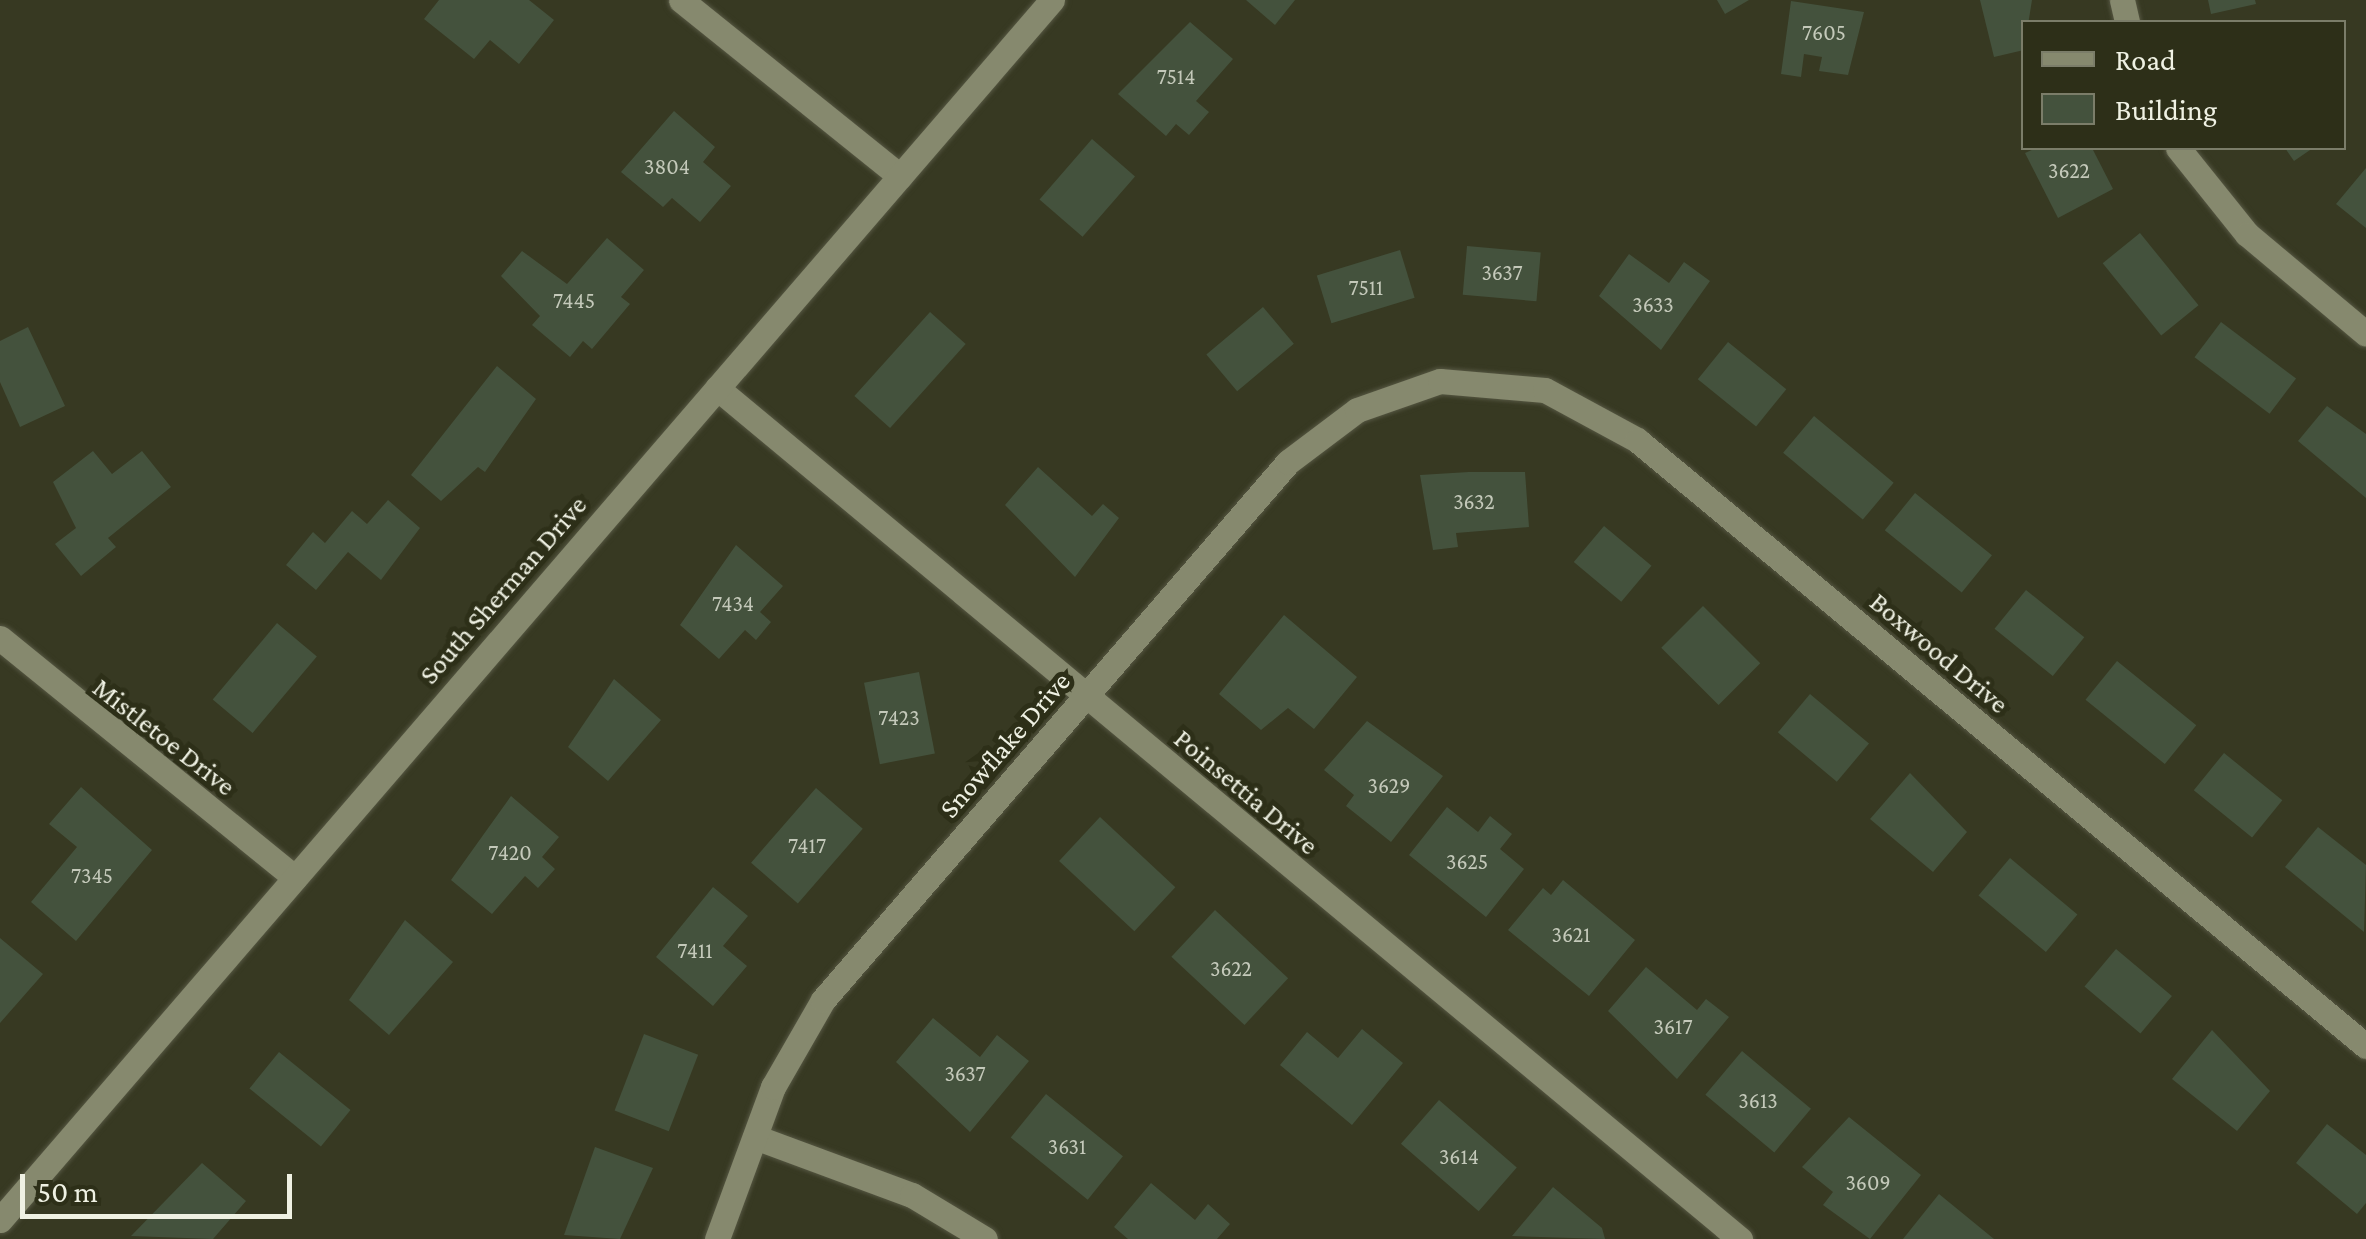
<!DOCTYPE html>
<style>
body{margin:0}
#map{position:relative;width:2366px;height:1239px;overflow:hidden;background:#373922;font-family:"Crimson Pro",serif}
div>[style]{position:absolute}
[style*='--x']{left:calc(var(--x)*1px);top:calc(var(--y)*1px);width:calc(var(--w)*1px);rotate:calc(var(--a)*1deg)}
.building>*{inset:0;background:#44523d;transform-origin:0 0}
.roads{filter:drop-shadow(0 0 2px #555642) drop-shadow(0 0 2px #555642)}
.minor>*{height:25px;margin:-12.5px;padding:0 12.5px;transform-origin:12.5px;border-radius:12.5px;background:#86896e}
span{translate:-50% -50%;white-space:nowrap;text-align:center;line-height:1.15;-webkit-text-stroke:10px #2d2f18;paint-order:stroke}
.number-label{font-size:22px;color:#c4c9ba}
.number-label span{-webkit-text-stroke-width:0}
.street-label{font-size:28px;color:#eff1e3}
.legend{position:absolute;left:2021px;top:20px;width:325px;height:130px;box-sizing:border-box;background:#2d2f18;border:2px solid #7b7d69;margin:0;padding:12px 18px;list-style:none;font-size:30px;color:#eff1e3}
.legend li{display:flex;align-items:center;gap:20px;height:50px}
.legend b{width:50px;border:2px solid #7b7d69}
.scale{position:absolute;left:20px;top:1174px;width:272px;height:45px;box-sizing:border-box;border:5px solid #eff1e3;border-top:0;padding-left:12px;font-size:30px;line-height:35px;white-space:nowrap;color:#eff1e3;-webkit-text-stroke:8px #2d2f18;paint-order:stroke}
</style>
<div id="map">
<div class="building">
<div style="clip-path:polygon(439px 0,529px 0,554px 20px,519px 64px,490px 40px,474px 59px,424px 19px)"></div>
<div style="clip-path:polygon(1246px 0,1295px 0,1275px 25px)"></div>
<div style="clip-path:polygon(1717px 0,1749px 0,1725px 14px)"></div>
<div style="clip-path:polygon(1980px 0,2032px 0,2024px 50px,1994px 57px)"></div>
<div style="clip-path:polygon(2208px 0,2255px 0,2256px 4px,2211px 14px)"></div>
<div style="clip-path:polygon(1791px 1px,1864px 12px,1848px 75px,1819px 71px,1822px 57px,1804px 54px,1801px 77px,1781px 74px)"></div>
<div style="clip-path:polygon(1190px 22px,1233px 59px,1196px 101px,1209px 112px,1189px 135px,1176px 124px,1166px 136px,1118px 94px)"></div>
<div style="clip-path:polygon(674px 111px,715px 147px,703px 162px,731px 186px,700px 222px,672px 198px,663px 207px,621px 172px)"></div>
<div style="left:1092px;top:139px;width:57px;height:80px;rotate:41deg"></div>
<div style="clip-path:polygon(2036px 148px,2092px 148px,2113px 189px,2058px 218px,2025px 153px)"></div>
<div style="clip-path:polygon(2285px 148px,2313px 148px,2294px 161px)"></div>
<div style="clip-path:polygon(2366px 168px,2366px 228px,2336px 204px)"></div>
<div style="left:2140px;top:233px;width:93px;height:48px;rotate:51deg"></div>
<div style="clip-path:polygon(607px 238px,644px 270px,621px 297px,630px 304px,592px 349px,583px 341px,570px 357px,532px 325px,540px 316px,501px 276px,522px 251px,567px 284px)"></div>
<div style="left:1467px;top:246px;width:74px;height:49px;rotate:5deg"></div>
<div style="left:1400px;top:250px;width:50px;height:87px;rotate:73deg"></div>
<div style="clip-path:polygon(1629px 254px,1669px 283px,1684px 262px,1710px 281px,1661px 350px,1599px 296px)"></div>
<div style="left:1263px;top:307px;width:48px;height:74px;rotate:50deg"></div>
<div style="left:930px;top:312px;width:48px;height:113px;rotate:42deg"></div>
<div style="left:2221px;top:322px;width:94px;height:44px;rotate:37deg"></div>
<div style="clip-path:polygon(28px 327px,65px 406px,20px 427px,0 382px,0 341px)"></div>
<div style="left:1728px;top:342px;width:75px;height:48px;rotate:39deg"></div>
<div style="clip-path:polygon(497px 366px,536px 399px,485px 472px,478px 467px,441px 501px,411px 475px)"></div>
<div style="clip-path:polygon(2327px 406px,2366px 434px,2366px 498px,2298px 441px)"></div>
<div style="left:1814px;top:416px;width:104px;height:48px;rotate:40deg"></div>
<div style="clip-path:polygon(93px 451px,112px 474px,142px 451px,171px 487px,108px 538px,116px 547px,81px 576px,55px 544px,76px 528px,53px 482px)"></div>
<div style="clip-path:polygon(1038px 467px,1092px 516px,1103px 504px,1119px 518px,1075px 577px,1005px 505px)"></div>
<div style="clip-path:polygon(1469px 472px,1525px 472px,1529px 527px,1456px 533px,1458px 547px,1433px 550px,1420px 475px)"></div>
<div style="left:1915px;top:493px;width:99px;height:48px;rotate:39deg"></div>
<div style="clip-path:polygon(388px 500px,420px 528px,381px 580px,348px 552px,316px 590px,286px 565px,313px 532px,325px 543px,352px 511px,367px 524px)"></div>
<div style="left:1604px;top:526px;width:62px;height:47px;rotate:40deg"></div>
<div style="clip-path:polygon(736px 545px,783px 586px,760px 612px,771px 622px,756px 640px,745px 630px,719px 659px,680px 625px)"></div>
<div style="left:2026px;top:590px;width:75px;height:50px;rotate:39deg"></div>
<div style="left:1703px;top:606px;width:81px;height:59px;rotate:45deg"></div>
<div style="clip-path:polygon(1284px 615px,1357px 677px,1314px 729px,1288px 708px,1261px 730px,1219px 694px)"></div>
<div style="left:277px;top:623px;width:52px;height:100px;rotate:40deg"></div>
<div style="left:2117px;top:661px;width:102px;height:50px;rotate:39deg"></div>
<div style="left:919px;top:672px;width:83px;height:56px;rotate:79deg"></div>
<div style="clip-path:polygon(614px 679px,661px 720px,608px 781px,568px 747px)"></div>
<div style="left:1810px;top:694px;width:77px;height:50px;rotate:40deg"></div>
<div style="clip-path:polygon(1367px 721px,1443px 776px,1391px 842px,1346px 806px,1354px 795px,1324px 770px)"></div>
<div style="left:2224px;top:753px;width:75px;height:48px;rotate:39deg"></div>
<div style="clip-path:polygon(1910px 773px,1967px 832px,1933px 872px,1870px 819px)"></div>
<div style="clip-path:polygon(81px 787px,152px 850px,76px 941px,31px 902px,77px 847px,49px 824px)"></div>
<div style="left:816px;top:788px;width:62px;height:99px;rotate:41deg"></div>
<div style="clip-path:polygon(511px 796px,559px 837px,542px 857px,555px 869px,538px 888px,525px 876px,492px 914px,451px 880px)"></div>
<div style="clip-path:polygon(1447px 807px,1478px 832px,1490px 816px,1512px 834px,1500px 849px,1524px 869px,1486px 917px,1409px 855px)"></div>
<div style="left:1100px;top:817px;width:103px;height:60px;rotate:43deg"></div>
<div style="clip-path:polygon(2318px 827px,2366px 865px,2364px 932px,2285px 867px)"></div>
<div style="left:2010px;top:858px;width:88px;height:49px;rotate:40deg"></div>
<div style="clip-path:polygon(1563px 880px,1635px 940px,1589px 996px,1508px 930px,1543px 888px,1551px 895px)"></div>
<div style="clip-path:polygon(713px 887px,748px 916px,723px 946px,747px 966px,713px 1006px,656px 957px)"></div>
<div style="left:1215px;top:910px;width:100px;height:64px;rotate:43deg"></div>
<div style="clip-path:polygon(405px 920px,453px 962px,389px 1035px,349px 1000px)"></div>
<div style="clip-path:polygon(0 938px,43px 974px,0 1023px)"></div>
<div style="left:2116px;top:949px;width:73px;height:49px;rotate:40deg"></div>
<div style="clip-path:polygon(1646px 967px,1697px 1010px,1706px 999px,1729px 1017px,1677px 1079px,1608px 1011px)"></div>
<div style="clip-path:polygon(933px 1018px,980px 1057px,997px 1035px,1029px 1061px,970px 1132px,896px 1062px)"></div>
<div style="clip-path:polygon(1362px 1029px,1403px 1063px,1352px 1125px,1280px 1065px,1307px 1032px,1338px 1058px)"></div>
<div style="clip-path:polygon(2212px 1030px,2270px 1091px,2237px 1131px,2172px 1079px)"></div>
<div style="left:644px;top:1034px;width:58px;height:82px;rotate:21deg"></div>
<div style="left:1742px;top:1051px;width:90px;height:57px;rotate:40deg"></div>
<div style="left:279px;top:1052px;width:92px;height:47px;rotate:39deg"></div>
<div style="left:1046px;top:1094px;width:99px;height:56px;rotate:39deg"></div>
<div style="left:1439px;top:1100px;width:103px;height:58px;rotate:41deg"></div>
<div style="clip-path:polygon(1849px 1117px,1921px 1175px,1870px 1239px,1823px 1205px,1833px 1192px,1802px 1167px)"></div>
<div style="clip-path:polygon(2327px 1124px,2366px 1155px,2366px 1203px,2357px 1214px,2296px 1163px)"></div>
<div style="clip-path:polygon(595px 1147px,653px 1168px,620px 1239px,564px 1235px)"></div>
<div style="clip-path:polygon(202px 1163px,246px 1201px,213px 1239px,131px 1236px)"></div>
<div style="clip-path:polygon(1151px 1183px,1195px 1220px,1208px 1204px,1230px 1224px,1217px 1239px,1128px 1239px,1114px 1227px)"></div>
<div style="clip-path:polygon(1553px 1187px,1602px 1228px,1605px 1239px,1512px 1236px)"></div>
<div style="clip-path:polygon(1939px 1194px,1994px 1239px,1903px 1239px)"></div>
</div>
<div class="roads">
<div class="minor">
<div style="--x:681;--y:0;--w:281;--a:38.8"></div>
<div style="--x:2122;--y:0;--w:23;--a:77"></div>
<div style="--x:2178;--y:148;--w:110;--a:51.3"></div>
<div style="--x:2247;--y:234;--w:155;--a:40"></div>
<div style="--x:717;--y:388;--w:1331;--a:39.76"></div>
<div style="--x:0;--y:638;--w:380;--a:39.1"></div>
<div style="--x:755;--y:1137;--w:167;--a:20.3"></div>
<div style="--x:912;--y:1195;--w:85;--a:31.1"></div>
<div style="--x:0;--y:1220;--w:1611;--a:-49.23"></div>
<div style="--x:717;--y:1239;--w:162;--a:-69.8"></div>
<div style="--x:773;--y:1087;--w:100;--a:-60.1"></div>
<div style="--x:823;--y:1000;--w:711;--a:-49.16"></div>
<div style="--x:1288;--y:462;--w:86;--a:-37"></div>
<div style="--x:1357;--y:410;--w:88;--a:-19.3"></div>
<div style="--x:1440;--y:381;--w:105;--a:4.9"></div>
<div style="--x:1545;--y:390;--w:105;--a:28.5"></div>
<div style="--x:1637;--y:440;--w:948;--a:39.74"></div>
</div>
</div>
<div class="number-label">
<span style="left:1824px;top:33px">7605</span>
<span style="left:1176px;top:77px">7514</span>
<span style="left:667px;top:167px">3804</span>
<span style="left:2069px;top:171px">3622</span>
<span style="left:1502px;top:273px">3637</span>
<span style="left:1366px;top:288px">7511</span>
<span style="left:574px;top:301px">7445</span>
<span style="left:1653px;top:305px">3633</span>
<span style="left:1474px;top:502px">3632</span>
<span style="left:733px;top:604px">7434</span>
<span style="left:899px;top:718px">7423</span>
<span style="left:1389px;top:786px">3629</span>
<span style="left:807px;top:846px">7417</span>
<span style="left:510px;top:853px">7420</span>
<span style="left:1467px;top:862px">3625</span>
<span style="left:92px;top:876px">7345</span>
<span style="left:1571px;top:935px">3621</span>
<span style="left:695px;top:951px">7411</span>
<span style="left:1231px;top:969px">3622</span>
<span style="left:1673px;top:1027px">3617</span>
<span style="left:965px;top:1074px">3637</span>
<span style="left:1758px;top:1101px">3613</span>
<span style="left:1067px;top:1147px">3631</span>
<span style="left:1459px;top:1157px">3614</span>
<span style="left:1868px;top:1183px">3609</span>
</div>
<div class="street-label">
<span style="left:503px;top:590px;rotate:-49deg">South Sherman Drive</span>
<span style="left:1939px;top:653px;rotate:40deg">Boxwood Drive</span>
<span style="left:164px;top:737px;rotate:38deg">Mistletoe Drive</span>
<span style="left:1005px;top:745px;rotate:-49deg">Snowflake Drive</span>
<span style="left:1246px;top:792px;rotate:40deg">Poinsettia Drive</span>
</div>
<ul class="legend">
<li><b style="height:12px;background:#86896e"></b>Road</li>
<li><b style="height:28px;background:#44523d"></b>Building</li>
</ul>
<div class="scale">50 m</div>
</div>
